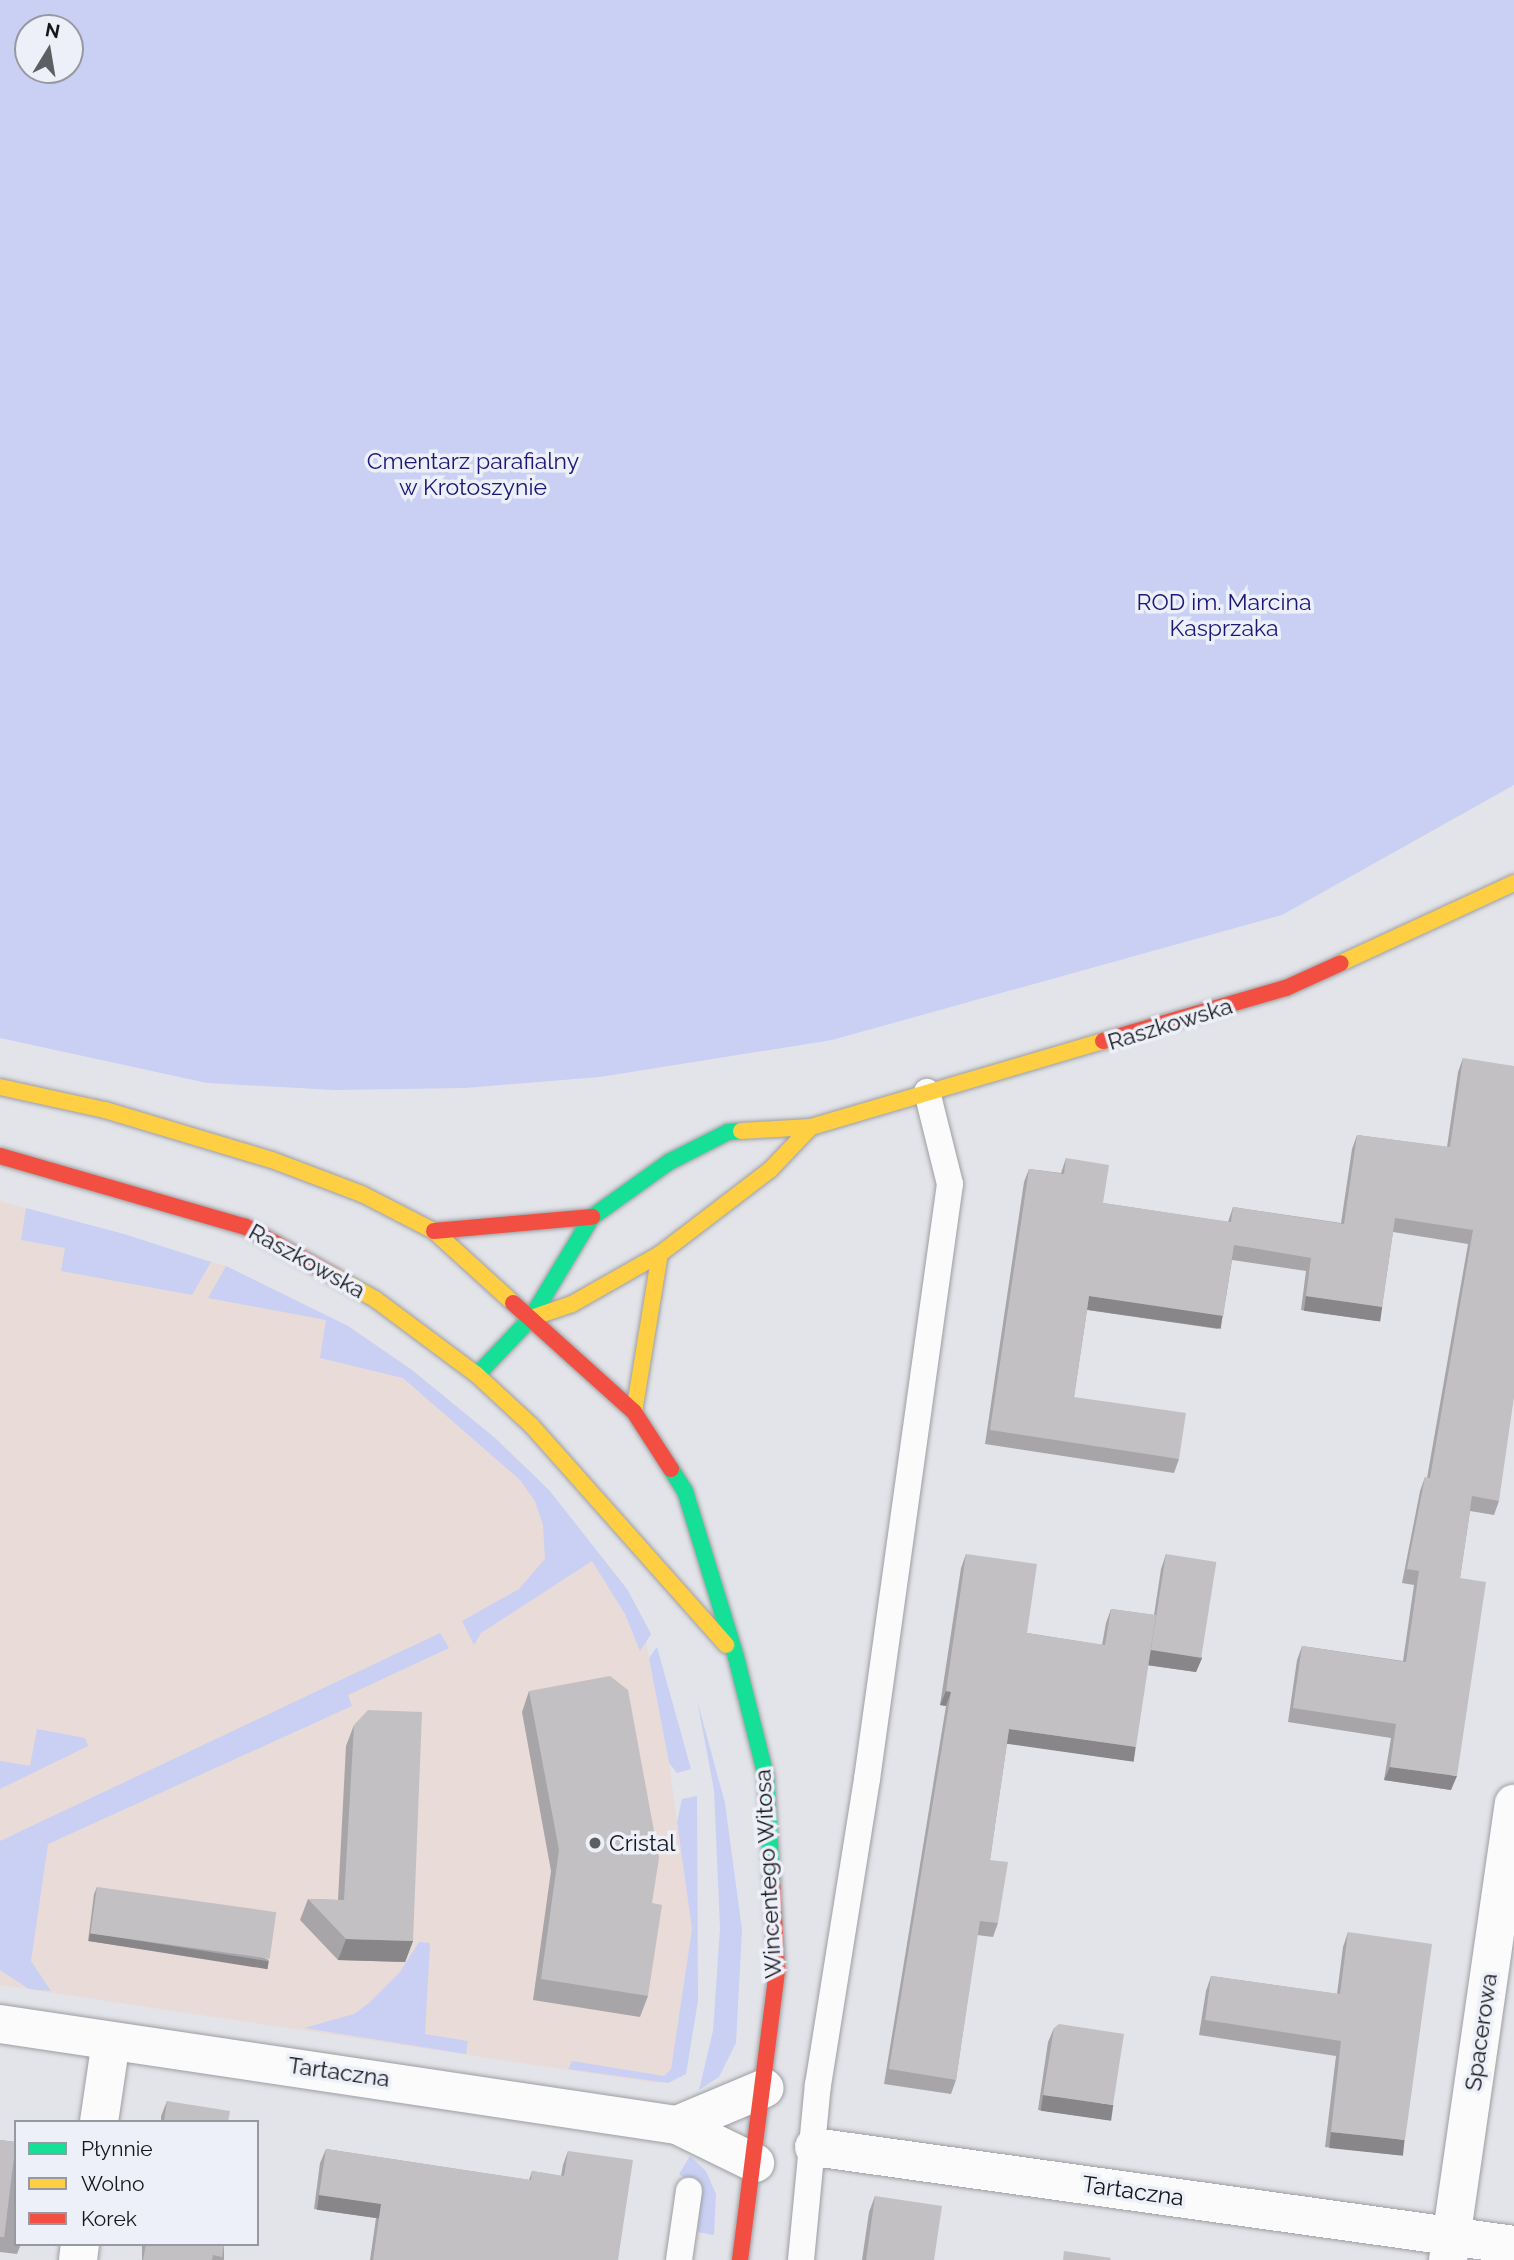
<!DOCTYPE html>
<meta charset="utf-8">
<style>
body{margin:0}
#map{position:relative;width:1514px;height:2260px;overflow:hidden;background:#e3e4e9;font-family:Raleway,sans-serif}
div>[style]{position:absolute}
[style*='--x']{left:calc(var(--x)*1px);top:calc(var(--y)*1px);width:calc(var(--w)*1px);rotate:calc(var(--a)*1deg)}
.commercial>*{inset:0;background:#e8dbd8}
.green>*{inset:0;background:#c9d0f3}
.roads{filter:drop-shadow(0 0 2px #9d9ea2) drop-shadow(0 0 2px #9d9ea2)}
.lane>*{height:26px;margin:-13px;padding:0 13px;transform-origin:13px;border-radius:13px;background:#fbfbfc}
.street>*{height:38px;margin:-19px;padding:0 19px;transform-origin:19px;border-radius:19px;background:#fbfbfc}
.fast>*{height:16px;margin:-8px;padding:0 8px;transform-origin:8px;border-radius:8px;background:#16e098}
.slow>*{height:16px;margin:-8px;padding:0 8px;transform-origin:8px;border-radius:8px;background:#ffcf43}
.jam>*{height:16px;margin:-8px;padding:0 8px;transform-origin:8px;border-radius:8px;background:#f24e42}
.wall>*{inset:0;background:#a7a5a7;transform-origin:0 0}
.shaded-wall>*{inset:0;background:#888688;transform-origin:0 0}
.building>*{inset:0;background:#c2c0c2;transform-origin:0 0}
.dots>*{width:19px;height:19px;translate:-50% -50%;box-sizing:border-box;border:4px solid #edf0f9;border-radius:50%}
span{translate:-50% -50%;white-space:nowrap;text-align:center;line-height:1.15;-webkit-text-stroke:7px #edf0f9;paint-order:stroke}
.park-label{font-size:23px;color:#1d1677}
.street-label{font-size:23px;color:#16171a}
.poi-label{font-size:23px;color:#16171a}
.left{translate:0 -50%;text-align:left}
.legend{position:absolute;left:14px;top:2120px;width:245px;height:126px;box-sizing:border-box;background:#edf0f9;border:2px solid #9799a0;margin:0;padding:9px 12px;list-style:none;font-size:21px;color:#16171a}
.legend li{display:flex;align-items:center;gap:14px;height:35px}
.legend b{width:35px;border:2px solid #9799a0}
.north{position:absolute;left:14px;top:14px;width:70px;height:70px;box-sizing:border-box;background:#edf0f9;border:2px solid #9799a0;border-radius:50%;rotate:11deg;font-size:19px;font-weight:700;line-height:28px;text-align:center;color:#16171a}
.north::after{content:'';display:block;margin:auto;width:24px;height:32px;background:#5e5f62;clip-path:polygon(50% 0,100% 100%,50% 72%,0 100%)}
</style>
<div id="map">
<div class="commercial">
<div style="clip-path:polygon(0 1201px,226px 1266px,348px 1326px,412px 1370px,495px 1438px,549px 1490px,627px 1589px,651px 1634px,646px 1641px,669px 1763px,692px 1929px,671px 2069px,656px 2083px,0 1985px)"></div>
</div>
<div class="green">
<div style="clip-path:polygon(evenodd,0 0,1514px 0,1514px 785px,1282px 915px,832px 1040px,600px 1077px,465px 1088px,335px 1090px,207px 1083px,0 1038px,0 0,28px 28px,70px 28px,70px 70px,28px 70px,28px 28px)"></div>
<div style="clip-path:polygon(26px 1208px,124px 1234px,211px 1262px,192px 1295px,61px 1271px,65px 1248px,21px 1240px)"></div>
<div style="clip-path:polygon(226px 1266px,348px 1326px,412px 1370px,495px 1438px,549px 1490px,627px 1589px,651px 1634px,640px 1651px,625px 1614px,592px 1561px,481px 1633px,474px 1645px,462px 1621px,519px 1589px,545px 1559px,543px 1525px,535px 1501px,520px 1480px,403px 1378px,320px 1358px,326px 1320px,208px 1298px)"></div>
<div style="clip-path:polygon(440px 1633px,449px 1648px,348px 1695px,352px 1706px,48px 1844px,31px 1961px,51px 1991px,29px 1989px,0 1970px,0 1841px)"></div>
<div style="clip-path:polygon(657px 1647px,691px 1769px,677px 1773px,669px 1763px,649px 1658px)"></div>
<div style="clip-path:polygon(697px 1700px,725px 1803px,742px 1930px,736px 2043px,719px 2077px,699px 2090px,713px 2031px,720px 1928px,714px 1790px)"></div>
<div style="clip-path:polygon(37px 1729px,85px 1738px,88px 1746px,0 1789px,0 1761px,30px 1766px)"></div>
<div style="clip-path:polygon(697px 1796px,698px 2001px,686px 2074px,668px 2083px,568px 2069px,572px 2061px,664px 2076px,671px 2069px,692px 1929px,677px 1822px,682px 1799px)"></div>
<div style="clip-path:polygon(419px 1942px,430px 1943px,425px 2034px,468px 2041px,466px 2054px,304px 2028px,354px 2014px,369px 2003px,400px 1972px)"></div>
<div style="clip-path:polygon(690px 2156px,706px 2171px,716px 2194px,714px 2235px,698px 2232px,700px 2197px,694px 2185px,679px 2174px)"></div>
</div>
<div class="roads">
<div class="lane">
<div style="--x:679;--y:2260;--w:70;--a:-81.8"></div>
<div style="--x:801;--y:2260;--w:176;--a:-84.5"></div>
<div style="--x:818;--y:2085;--w:310;--a:-80.9"></div>
<div style="--x:867;--y:1779;--w:601;--a:-82.06"></div>
<div style="--x:950;--y:1184;--w:95;--a:-104"></div>
</div>
<div class="street">
<div style="--x:0;--y:2024;--w:684;--a:8.49"></div>
<div style="--x:677;--y:2125;--w:87;--a:26"></div>
<div style="--x:99;--y:2122;--w:82;--a:-81.6"></div>
<div style="--x:677;--y:2125;--w:95;--a:-22.8"></div>
<div style="--x:814;--y:2147;--w:707;--a:7.97"></div>
<div style="--x:78;--y:2260;--w:16;--a:-83"></div>
<div style="--x:1448;--y:2260;--w:461;--a:-81.8"></div>
</div>
<div class="fast">
<div style="--x:477;--y:1375;--w:79;--a:-46.5"></div>
<div style="--x:531;--y:1318;--w:118;--a:-58.9"></div>
<div style="--x:592;--y:1217;--w:95;--a:-35.5"></div>
<div style="--x:669;--y:1162;--w:66;--a:-27"></div>
<div style="--x:728;--y:1132;--w:13;--a:-4"></div>
<div style="--x:671;--y:1469;--w:26;--a:58"></div>
<div style="--x:685;--y:1491;--w:174;--a:72.9"></div>
<div style="--x:736;--y:1657;--w:123;--a:75.9"></div>
<div style="--x:766;--y:1776;--w:105;--a:86.7"></div>
</div>
<div class="slow">
<div style="--x:1341;--y:963;--w:191;--a:-24.8"></div>
<div style="--x:0;--y:1087;--w:107;--a:12.4"></div>
<div style="--x:105;--y:1110;--w:174;--a:16.7"></div>
<div style="--x:272;--y:1160;--w:96;--a:20.7"></div>
<div style="--x:362;--y:1194;--w:81;--a:27.2"></div>
<div style="--x:434;--y:1231;--w:107;--a:42.3"></div>
<div style="--x:741;--y:1131;--w:70;--a:-3.3"></div>
<div style="--x:811;--y:1127;--w:304;--a:-16.4"></div>
<div style="--x:334;--y:1276;--w:47;--a:29.3"></div>
<div style="--x:375;--y:1299;--w:127;--a:36.7"></div>
<div style="--x:477;--y:1375;--w:74;--a:42.8"></div>
<div style="--x:531;--y:1425;--w:294;--a:48.4"></div>
<div style="--x:531;--y:1318;--w:43;--a:-18.9"></div>
<div style="--x:572;--y:1304;--w:101;--a:-29.6"></div>
<div style="--x:660;--y:1254;--w:138;--a:-37.4"></div>
<div style="--x:770;--y:1170;--w:59;--a:-46.4"></div>
<div style="--x:634;--y:1412;--w:160;--a:-80.7"></div>
</div>
<div class="jam">
<div style="--x:1103;--y:1041;--w:191;--a:-16.2"></div>
<div style="--x:1286;--y:988;--w:60;--a:-24.4"></div>
<div style="--x:0;--y:1156;--w:256;--a:16.1"></div>
<div style="--x:246;--y:1227;--w:101;--a:29.1"></div>
<div style="--x:434;--y:1231;--w:159;--a:-5.1"></div>
<div style="--x:513;--y:1303;--w:163;--a:42"></div>
<div style="--x:634;--y:1412;--w:68;--a:57"></div>
<div style="--x:740;--y:2260;--w:292;--a:-82.7"></div>
<div style="--x:777;--y:1970;--w:89;--a:-93.2"></div>
</div>
</div>
<div class="wall">
<div style="clip-path:polygon(1463px 1058px,1499px 1501px,1494px 1515px,1470px 1511px,1460px 1578px,1451px 1790px,1384px 1780px,1391px 1738px,1288px 1722px,1297px 1660px,1302px 1646px,1403px 1661px,1414px 1585px,1402px 1583px,1420px 1491px,1425px 1477px,1427px 1478px,1468px 1244px,1393px 1232px,1382px 1307px,1377px 1321px,1301px 1310px,1306px 1271px,1232px 1260px,1223px 1316px,1218px 1329px,1087px 1310px,1074px 1397px,1179px 1459px,1174px 1473px,985px 1444px,1024px 1182px,1029px 1169px,1061px 1173px,1066px 1158px,1103px 1203px,1228px 1222px,1233px 1207px,1341px 1223px,1352px 1149px,1357px 1135px,1447px 1147px,1458px 1072px)"></div>
<div style="clip-path:polygon(966px 1554px,1027px 1633px,1102px 1645px,1106px 1623px,1111px 1609px,1154px 1615px,1161px 1569px,1166px 1554px,1202px 1658px,1196px 1672px,1148px 1665px,1131px 1761px,1007px 1743px,990px 1860px,998px 1923px,993px 1937px,977px 1935px,956px 2080px,951px 2094px,884px 2084px,946px 1706px,940px 1705px,961px 1568px)"></div>
<div style="clip-path:polygon(529px 1691px,648px 1996px,640px 2017px,533px 2000px,551px 1871px,522px 1712px)"></div>
<div style="clip-path:polygon(354px 1725px,413px 1941px,405px 1962px,338px 1960px,300px 1920px,308px 1899px,338px 1900px,346px 1746px)"></div>
<div style="clip-path:polygon(97px 1887px,269px 1960px,266px 1967px,88px 1941px,94px 1894px)"></div>
<div style="clip-path:polygon(1348px 1932px,1399px 2155px,1325px 2147px,1336px 2056px,1199px 2035px,1206px 1991px,1211px 1976px,1337px 1994px,1343px 1947px)"></div>
<div style="clip-path:polygon(1054px 2028px,1108px 2120px,1038px 2110px,1048px 2042px)"></div>
<div style="clip-path:polygon(167px 2101px,228px 2122px,161px 2122px,161px 2116px)"></div>
<div style="clip-path:polygon(0 2140px,16px 2142px,16px 2244px,21px 2244px,17px 2254px,0 2252px)"></div>
<div style="clip-path:polygon(326px 2149px,529px 2180px,532px 2171px,561px 2176px,563px 2165px,568px 2151px,618px 2260px,370px 2260px,376px 2218px,314px 2209px,320px 2163px)"></div>
<div style="clip-path:polygon(875px 2196px,934px 2260px,862px 2260px,869px 2212px)"></div>
<div style="left:142px;top:2244px;width:82px;height:16px"></div>
</div>
<div class="shaded-wall">
<div style="left:1089px;top:1296px;width:135px;height:14px;rotate:8deg"></div>
<div style="left:1306px;top:1296px;width:77px;height:15px;rotate:8deg"></div>
<div style="clip-path:polygon(1151px 1650px,1202px 1658px,1196px 1672px,1146px 1665px)"></div>
<div style="clip-path:polygon(946px 1691px,951px 1692px,946px 1706px,940px 1705px)"></div>
<div style="left:1009px;top:1729px;width:128px;height:15px;rotate:8deg"></div>
<div style="clip-path:polygon(1390px 1767px,1457px 1776px,1451px 1790px,1384px 1780px)"></div>
<div style="left:90px;top:1933px;width:181px;height:8px;rotate:9deg"></div>
<div style="clip-path:polygon(346px 1939px,413px 1941px,405px 1962px,338px 1960px)"></div>
<div style="left:1043px;top:2095px;width:71px;height:16px;rotate:8deg"></div>
<div style="left:1331px;top:2132px;width:74px;height:16px;rotate:6deg"></div>
<div style="left:319px;top:2195px;width:63px;height:15px;rotate:8deg"></div>
</div>
<div class="building">
<div style="clip-path:polygon(1463px 1058px,1514px 1066px,1514px 1397px,1499px 1501px,1472px 1496px,1460px 1578px,1486px 1582px,1457px 1776px,1390px 1767px,1396px 1724px,1293px 1708px,1302px 1646px,1406px 1662px,1419px 1571px,1407px 1569px,1425px 1477px,1430px 1478px,1473px 1230px,1395px 1218px,1382px 1307px,1306px 1296px,1311px 1258px,1234px 1245px,1223px 1316px,1089px 1296px,1074px 1397px,1186px 1413px,1179px 1459px,990px 1430px,1029px 1169px,1064px 1174px,1066px 1158px,1109px 1165px,1103px 1203px,1231px 1222px,1233px 1207px,1344px 1224px,1357px 1135px,1450px 1147px)"></div>
<div style="clip-path:polygon(966px 1554px,1037px 1564px,1027px 1633px,1105px 1645px,1111px 1609px,1156px 1615px,1136px 1747px,1009px 1729px,990px 1860px,1008px 1862px,998px 1923px,980px 1921px,956px 2080px,889px 2069px,951px 1692px,946px 1691px)"></div>
<div style="left:1166px;top:1554px;width:51px;height:97px;rotate:9deg"></div>
<div style="clip-path:polygon(610px 1676px,628px 1690px,659px 1858px,652px 1903px,662px 1905px,648px 1996px,541px 1979px,559px 1850px,529px 1691px)"></div>
<div style="clip-path:polygon(368px 1710px,422px 1712px,413px 1941px,346px 1939px,308px 1899px,344px 1900px,354px 1725px)"></div>
<div style="left:97px;top:1887px;width:181px;height:47px;rotate:8deg"></div>
<div style="clip-path:polygon(1348px 1932px,1432px 1944px,1405px 2140px,1331px 2132px,1341px 2041px,1205px 2020px,1211px 1976px,1340px 1994px)"></div>
<div style="clip-path:polygon(1059px 2024px,1124px 2034px,1113px 2105px,1043px 2095px,1054px 2028px)"></div>
<div style="clip-path:polygon(167px 2101px,230px 2111px,228px 2122px,164px 2122px)"></div>
<div style="left:0;top:2140px;width:16px;height:96px;rotate:7deg"></div>
<div style="clip-path:polygon(326px 2149px,531px 2180px,532px 2171px,564px 2176px,568px 2151px,633px 2160px,618px 2260px,373px 2260px,381px 2204px,319px 2195px)"></div>
<div style="clip-path:polygon(875px 2196px,942px 2206px,934px 2260px,866px 2260px)"></div>
<div style="clip-path:polygon(146px 2244px,224px 2244px,222px 2257px,213px 2255px,212px 2260px,143px 2260px)"></div>
<div style="clip-path:polygon(1064px 2251px,1111px 2258px,1110px 2260px,1063px 2260px)"></div>
</div>
<div class="dots">
<div style="left:595px;top:1843px;background:#5e5f62"></div>
</div>
<div class="park-label">
<span style="left:473px;top:474px">Cmentarz parafialny<br>w Krotoszynie</span>
<span style="left:1224px;top:615px">ROD im. Marcina<br>Kasprzaka</span>
</div>
<div class="street-label">
<span style="left:1170px;top:1024px;rotate:-17deg">Raszkowska</span>
<span style="left:307px;top:1261px;rotate:29deg">Raszkowska</span>
<span style="left:768px;top:1874px;rotate:-93deg">Wincentego Witosa</span>
<span style="left:1481px;top:2032px;rotate:-82deg">Spacerowa</span>
<span style="left:339px;top:2072px;rotate:8deg">Tartaczna</span>
<span style="left:1133px;top:2191px;rotate:8deg">Tartaczna</span>
</div>
<div class="poi-label">
<span class="left" style="left:609px;top:1843px">Cristal</span>
</div>
<ul class="legend">
<li><b style="height:9px;background:#16e098"></b>Płynnie</li>
<li><b style="height:9px;background:#ffcf43"></b>Wolno</li>
<li><b style="height:9px;background:#f24e42"></b>Korek</li>
</ul>
<div class="north">N</div>
</div>
